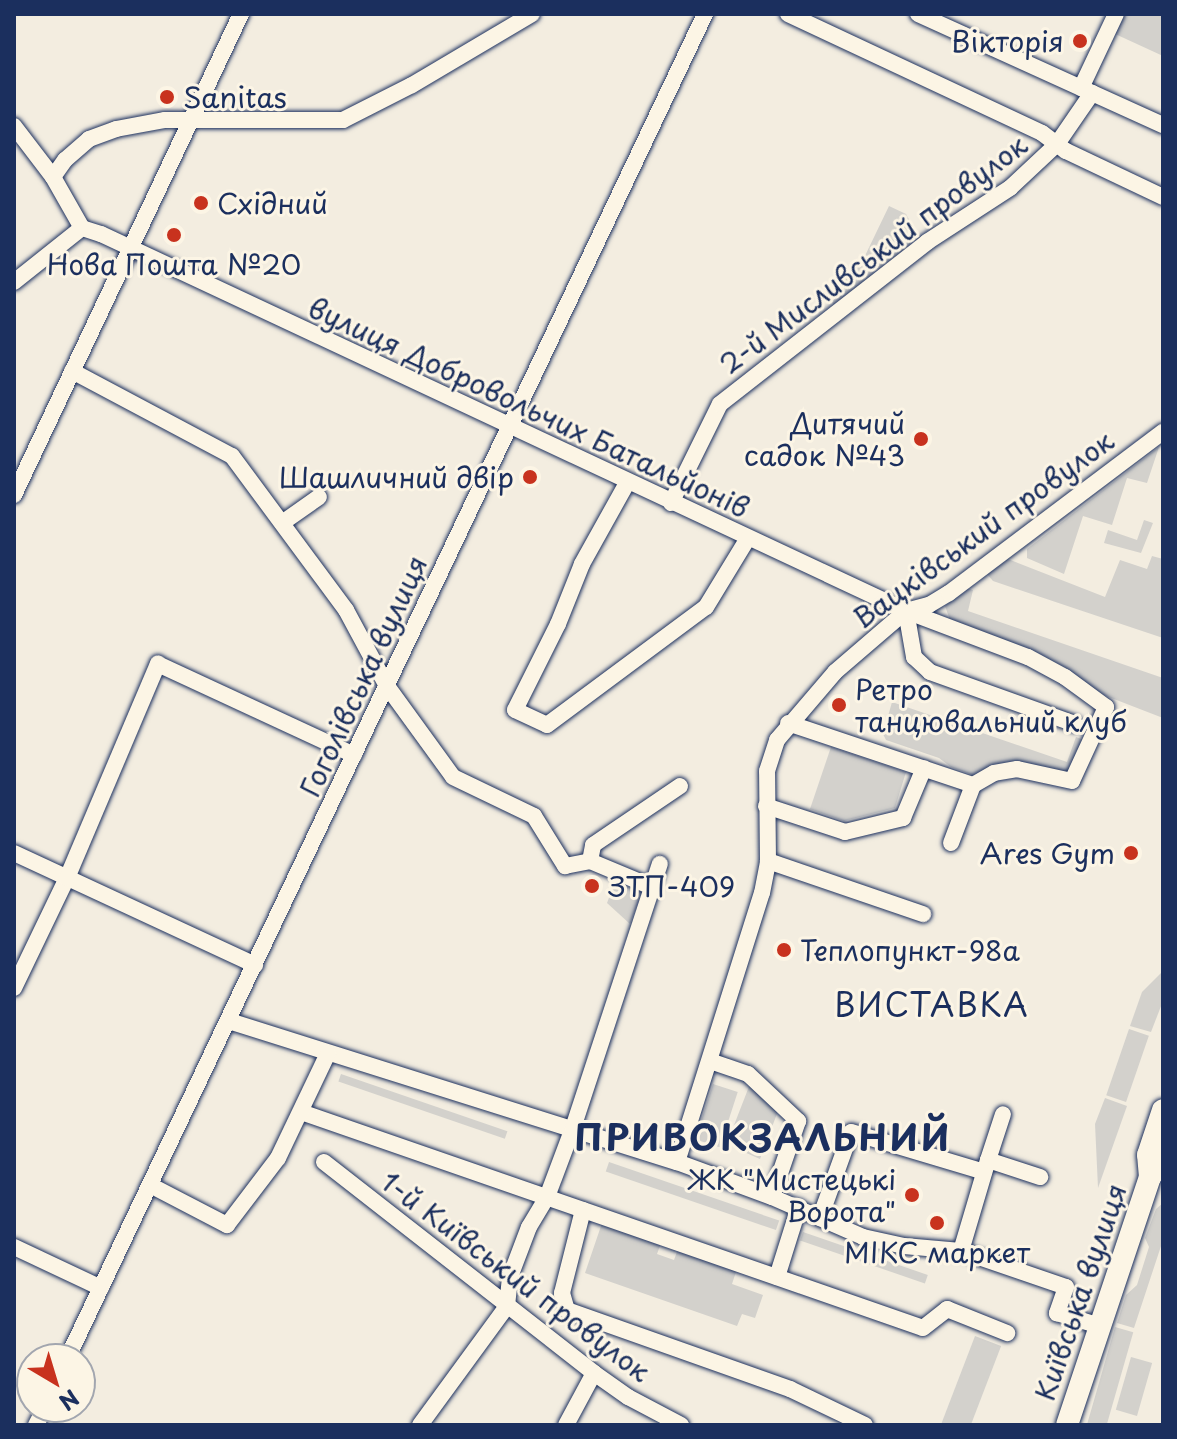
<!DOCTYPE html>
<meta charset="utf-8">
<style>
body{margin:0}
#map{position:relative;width:1177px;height:1439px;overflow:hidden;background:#f3ede0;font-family:"Playpen Sans",sans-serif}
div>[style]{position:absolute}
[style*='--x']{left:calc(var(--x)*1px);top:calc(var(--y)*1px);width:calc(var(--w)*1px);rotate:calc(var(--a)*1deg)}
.green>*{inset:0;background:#d3d1cc;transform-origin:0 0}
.roads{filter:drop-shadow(0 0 2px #1b2f5e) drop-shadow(0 0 2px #1b2f5e)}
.minor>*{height:16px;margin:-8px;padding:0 8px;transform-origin:8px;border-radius:8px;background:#fcf5e5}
.major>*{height:22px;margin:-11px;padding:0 11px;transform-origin:11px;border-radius:11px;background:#fcf5e5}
.dots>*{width:22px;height:22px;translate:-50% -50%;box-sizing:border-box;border:4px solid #fcf5e5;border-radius:50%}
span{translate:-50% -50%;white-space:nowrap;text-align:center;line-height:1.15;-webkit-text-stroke:6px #fcf5e5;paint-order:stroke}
.poi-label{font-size:28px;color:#1b2f5e}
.right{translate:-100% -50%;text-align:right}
.left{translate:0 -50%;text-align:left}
.street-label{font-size:28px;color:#1b2f5e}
.quarter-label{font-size:32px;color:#1b2f5e;letter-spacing:2px}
.district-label{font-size:36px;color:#1b2f5e;font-weight:700;letter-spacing:2px}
.frame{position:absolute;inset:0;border:16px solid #1b2f5e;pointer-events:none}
.north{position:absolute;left:16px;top:1343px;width:80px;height:80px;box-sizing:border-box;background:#fcf5e5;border:2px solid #a2a6af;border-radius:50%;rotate:142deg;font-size:22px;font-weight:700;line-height:32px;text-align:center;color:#1b2f5e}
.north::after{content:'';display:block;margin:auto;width:28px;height:36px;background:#c8321e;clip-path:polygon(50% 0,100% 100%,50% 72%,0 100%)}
</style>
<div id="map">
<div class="green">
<div style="clip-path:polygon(1122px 14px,1163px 14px,1163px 56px,1113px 33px)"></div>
<div style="clip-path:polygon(889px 206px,906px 214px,921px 241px,837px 307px,832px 303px,850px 270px,862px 262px)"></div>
<div style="clip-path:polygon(1159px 447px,1147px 483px,1127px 478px,1112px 525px,1083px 516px,1064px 574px,1027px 558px,1027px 549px)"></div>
<div style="clip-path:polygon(1144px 520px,1153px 523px,1141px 553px,1104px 543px,1108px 530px,1137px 540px)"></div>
<div style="clip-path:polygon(1152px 556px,1163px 559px,1163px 638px,993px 581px,987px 574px,1008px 559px,1105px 597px,1120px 560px,1147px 569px)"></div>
<div style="clip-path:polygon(967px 588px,973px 590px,968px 611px,1163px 678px,1163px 718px,1101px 694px,1068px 669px,1034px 651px,977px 633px,950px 620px,945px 606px)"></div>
<div style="clip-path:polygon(892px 702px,1067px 762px,1076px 737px,1084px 740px,1070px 771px,984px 779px,951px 767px,939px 758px,886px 740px,883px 734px)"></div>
<div style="clip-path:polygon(831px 747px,906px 772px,895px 808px,844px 821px,810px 809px)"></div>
<div style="clip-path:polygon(615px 882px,642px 892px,630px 924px,607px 903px)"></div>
<div style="clip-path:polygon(1163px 971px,1163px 1001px,1151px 1032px,1130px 1026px,1142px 992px)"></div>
<div style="left:1129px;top:1029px;width:21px;height:70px;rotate:19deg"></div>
<div style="left:341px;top:1074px;width:176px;height:8px;rotate:19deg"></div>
<div style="left:713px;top:1084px;width:26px;height:58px;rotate:18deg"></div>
<div style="clip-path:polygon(750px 1084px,778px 1111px,760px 1159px,735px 1148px,738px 1141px,729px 1138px)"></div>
<div style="clip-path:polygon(1105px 1098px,1127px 1106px,1098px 1188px,1095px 1124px)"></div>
<div style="left:609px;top:1162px;width:180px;height:10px;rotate:19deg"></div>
<div style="clip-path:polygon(1163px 1203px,1163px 1240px,1134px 1328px,1117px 1323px,1126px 1295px,1137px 1285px,1149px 1247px,1145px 1238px,1156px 1209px)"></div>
<div style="clip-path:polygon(602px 1223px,661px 1243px,657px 1254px,674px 1260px,678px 1249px,737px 1269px,732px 1284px,763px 1295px,755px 1318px,742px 1314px,737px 1326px,585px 1273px)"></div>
<div style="left:803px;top:1232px;width:132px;height:9px;rotate:19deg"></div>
<div style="left:1115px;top:1327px;width:19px;height:103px;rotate:16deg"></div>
<div style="left:975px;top:1336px;width:28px;height:94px;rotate:21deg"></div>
<div style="left:1131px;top:1357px;width:22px;height:55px;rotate:16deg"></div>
</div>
<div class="roads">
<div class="minor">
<div style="--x:788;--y:14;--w:280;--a:25.1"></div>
<div style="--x:1042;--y:133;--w:30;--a:37"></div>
<div style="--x:1066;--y:151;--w:107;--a:25.4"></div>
<div style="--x:918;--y:14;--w:269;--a:24.4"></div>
<div style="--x:1081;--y:88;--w:82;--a:-64.7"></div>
<div style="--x:14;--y:126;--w:64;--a:52.6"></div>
<div style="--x:82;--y:228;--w:20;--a:18"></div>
<div style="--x:101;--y:234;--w:889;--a:25.09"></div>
<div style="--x:906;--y:611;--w:130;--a:20.7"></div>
<div style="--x:1028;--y:657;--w:42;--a:28.4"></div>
<div style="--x:1065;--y:677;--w:51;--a:36.2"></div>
<div style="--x:1106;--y:707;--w:81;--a:114.7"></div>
<div style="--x:1072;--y:781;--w:56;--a:-167.7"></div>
<div style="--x:1017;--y:769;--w:23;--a:170"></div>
<div style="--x:994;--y:773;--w:24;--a:150"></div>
<div style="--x:973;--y:785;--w:195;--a:-161.5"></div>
<div style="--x:14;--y:282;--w:87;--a:-38.5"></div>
<div style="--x:82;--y:228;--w:59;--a:-119.6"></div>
<div style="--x:53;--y:177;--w:21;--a:-55"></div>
<div style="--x:65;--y:160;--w:32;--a:-41"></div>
<div style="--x:89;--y:139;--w:29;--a:-20"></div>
<div style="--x:116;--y:129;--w:50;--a:-10.4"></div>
<div style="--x:165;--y:120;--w:178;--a:0"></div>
<div style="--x:343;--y:120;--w:77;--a:-26.9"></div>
<div style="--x:412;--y:85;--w:139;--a:-30.6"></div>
<div style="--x:72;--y:371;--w:181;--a:28"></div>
<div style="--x:232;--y:456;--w:192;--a:53.5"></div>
<div style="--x:346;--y:610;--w:86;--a:61.7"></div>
<div style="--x:387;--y:686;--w:112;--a:54"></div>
<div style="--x:453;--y:777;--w:90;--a:25.7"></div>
<div style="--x:534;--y:816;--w:59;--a:58.2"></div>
<div style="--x:565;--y:866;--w:25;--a:-11"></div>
<div style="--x:590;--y:861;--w:67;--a:22.8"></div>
<div style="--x:627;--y:483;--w:93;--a:119.1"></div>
<div style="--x:582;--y:564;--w:65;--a:111.8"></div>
<div style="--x:558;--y:624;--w:96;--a:116.6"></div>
<div style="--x:515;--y:710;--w:35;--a:25"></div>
<div style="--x:547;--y:725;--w:198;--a:-36.6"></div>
<div style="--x:706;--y:607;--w:81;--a:-58.7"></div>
<div style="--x:14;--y:495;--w:532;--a:-64.74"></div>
<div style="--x:671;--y:503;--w:110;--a:-63.7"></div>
<div style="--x:720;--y:404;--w:263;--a:-38"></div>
<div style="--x:927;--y:242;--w:99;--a:-33"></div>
<div style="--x:1010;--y:188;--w:64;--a:-43.1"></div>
<div style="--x:1057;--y:144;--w:62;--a:-55.5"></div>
<div style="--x:282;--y:523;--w:45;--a:-35.1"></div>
<div style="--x:906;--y:611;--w:47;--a:80.1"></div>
<div style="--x:914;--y:657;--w:22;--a:43"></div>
<div style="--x:930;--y:672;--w:154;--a:19.7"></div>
<div style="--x:766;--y:806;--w:83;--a:18.2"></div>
<div style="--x:845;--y:832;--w:60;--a:-13.6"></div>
<div style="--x:903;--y:818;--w:54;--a:-67.2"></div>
<div style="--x:951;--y:843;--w:62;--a:-69.2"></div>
<div style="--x:14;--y:853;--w:266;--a:24.9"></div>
<div style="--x:590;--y:861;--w:16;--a:-79"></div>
<div style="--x:593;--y:845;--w:105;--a:-34.1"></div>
<div style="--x:768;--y:861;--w:164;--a:18.9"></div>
<div style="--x:14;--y:988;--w:122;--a:-64.3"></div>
<div style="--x:67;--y:878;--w:233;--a:-67"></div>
<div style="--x:158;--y:664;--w:216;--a:24.9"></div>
<div style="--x:229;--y:1021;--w:470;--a:17.5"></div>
<div style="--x:677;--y:1162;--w:101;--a:20.2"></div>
<div style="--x:772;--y:1197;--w:99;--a:23.7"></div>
<div style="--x:863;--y:1237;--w:42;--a:12.4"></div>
<div style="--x:904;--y:1246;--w:57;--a:5"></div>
<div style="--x:961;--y:1251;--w:111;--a:18.9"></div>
<div style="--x:1066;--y:1287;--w:28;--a:109"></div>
<div style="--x:1057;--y:1313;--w:45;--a:16.8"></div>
<div style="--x:710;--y:1061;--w:40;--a:18.9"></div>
<div style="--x:748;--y:1074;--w:69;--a:43.2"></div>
<div style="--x:798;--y:1121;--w:80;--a:108.9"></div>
<div style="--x:301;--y:1112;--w:658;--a:19.15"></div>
<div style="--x:923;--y:1328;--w:31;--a:-38"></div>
<div style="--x:947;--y:1309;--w:65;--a:21.8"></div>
<div style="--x:988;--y:1160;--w:48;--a:-71.9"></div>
<div style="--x:324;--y:1162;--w:343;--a:38"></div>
<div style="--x:594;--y:1373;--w:42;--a:35.2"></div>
<div style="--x:628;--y:1397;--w:60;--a:27.8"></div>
<div style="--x:677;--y:1162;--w:282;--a:-72.5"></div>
<div style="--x:762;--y:893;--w:33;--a:-79"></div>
<div style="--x:768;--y:861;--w:90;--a:-90.6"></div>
<div style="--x:767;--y:771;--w:33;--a:-72"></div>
<div style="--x:777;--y:740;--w:89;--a:-49.5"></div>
<div style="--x:835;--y:672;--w:94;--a:-40.7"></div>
<div style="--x:906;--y:611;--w:24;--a:-15"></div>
<div style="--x:929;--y:605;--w:23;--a:-31"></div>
<div style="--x:949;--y:593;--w:268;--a:-37"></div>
<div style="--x:150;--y:1185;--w:87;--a:27.5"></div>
<div style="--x:227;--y:1225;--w:84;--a:-52.7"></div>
<div style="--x:278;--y:1158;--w:116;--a:-64.5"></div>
<div style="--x:583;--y:1210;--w:86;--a:104.2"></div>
<div style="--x:562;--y:1293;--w:18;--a:74"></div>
<div style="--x:567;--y:1310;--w:237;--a:19.5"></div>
<div style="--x:790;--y:1389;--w:83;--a:25.6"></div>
<div style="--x:820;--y:1218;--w:91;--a:-70.2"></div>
<div style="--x:851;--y:1132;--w:139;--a:16.7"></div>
<div style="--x:14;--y:1247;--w:96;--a:25.2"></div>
<div style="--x:961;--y:1251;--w:95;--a:-73.5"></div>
<div style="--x:988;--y:1160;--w:55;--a:18.1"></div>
<div style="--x:777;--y:1277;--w:73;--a:-72.6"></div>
<div style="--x:67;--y:1359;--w:1489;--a:-64.62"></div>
<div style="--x:36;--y:1425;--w:20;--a:-63"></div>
<div style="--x:420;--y:1425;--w:147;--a:-53.8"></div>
<div style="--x:507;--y:1306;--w:29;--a:-84"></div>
<div style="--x:510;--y:1277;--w:53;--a:-69.2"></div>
<div style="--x:529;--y:1227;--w:35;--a:-59"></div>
<div style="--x:547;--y:1197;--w:74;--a:-69.4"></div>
<div style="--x:573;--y:1128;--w:278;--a:-71.8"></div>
<div style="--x:566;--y:1425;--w:59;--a:-61.7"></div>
</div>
<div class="major">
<div style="--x:1150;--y:1177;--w:22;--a:-95"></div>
<div style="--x:1148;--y:1155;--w:47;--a:-71.6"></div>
<div style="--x:1067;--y:1425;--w:262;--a:-71.5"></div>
<div style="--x:1150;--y:1177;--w:21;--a:-53"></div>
</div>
</div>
<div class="dots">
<div style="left:1080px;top:41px;background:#c8321e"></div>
<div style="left:167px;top:97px;background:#c8321e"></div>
<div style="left:201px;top:203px;background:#c8321e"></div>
<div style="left:174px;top:235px;background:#c8321e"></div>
<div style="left:921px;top:439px;background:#c8321e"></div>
<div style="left:530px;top:477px;background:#c8321e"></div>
<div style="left:839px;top:705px;background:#c8321e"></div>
<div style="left:1131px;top:853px;background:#c8321e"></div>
<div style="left:592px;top:886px;background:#c8321e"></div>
<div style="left:784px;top:950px;background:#c8321e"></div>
<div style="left:912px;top:1195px;background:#c8321e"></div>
<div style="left:937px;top:1223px;background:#c8321e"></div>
</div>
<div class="poi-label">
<span class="right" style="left:1064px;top:41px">Вікторія</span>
<span class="left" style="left:183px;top:97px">Sanitas</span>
<span class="left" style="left:217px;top:203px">Східний</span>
<span style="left:174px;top:264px">Нова Пошта №20</span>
<span class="right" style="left:905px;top:439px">Дитячий<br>садок №43</span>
<span class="right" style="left:514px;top:477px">Шашличний двір</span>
<span class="left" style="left:855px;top:705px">Ретро<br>танцювальний клуб</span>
<span class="right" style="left:1115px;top:853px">Ares Gym</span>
<span class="left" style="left:608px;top:886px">ЗТП-409</span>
<span class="left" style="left:800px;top:950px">Теплопункт-98а</span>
<span class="right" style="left:896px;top:1195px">ЖК "Мистецькі<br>Ворота"</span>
<span style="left:937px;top:1252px">МІКС маркет</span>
</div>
<div class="street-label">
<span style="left:873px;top:254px;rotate:-37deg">2-й Мисливський провулок</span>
<span style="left:529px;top:407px;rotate:25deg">вулиця Добровольчих Батальйонів</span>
<span style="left:983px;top:529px;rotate:-36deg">Вацківський провулок</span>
<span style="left:363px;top:676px;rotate:-65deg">Гоголівська вулиця</span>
<span style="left:516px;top:1276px;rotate:37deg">1-й Київський провулок</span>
<span style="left:1080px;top:1292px;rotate:-71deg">Київська вулиця</span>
</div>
<div class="quarter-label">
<span style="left:932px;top:1004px">ВИСТАВКА</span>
</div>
<div class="district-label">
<span style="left:763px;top:1137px">ПРИВОКЗАЛЬНИЙ</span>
</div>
<div class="frame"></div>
<div class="north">N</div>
</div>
